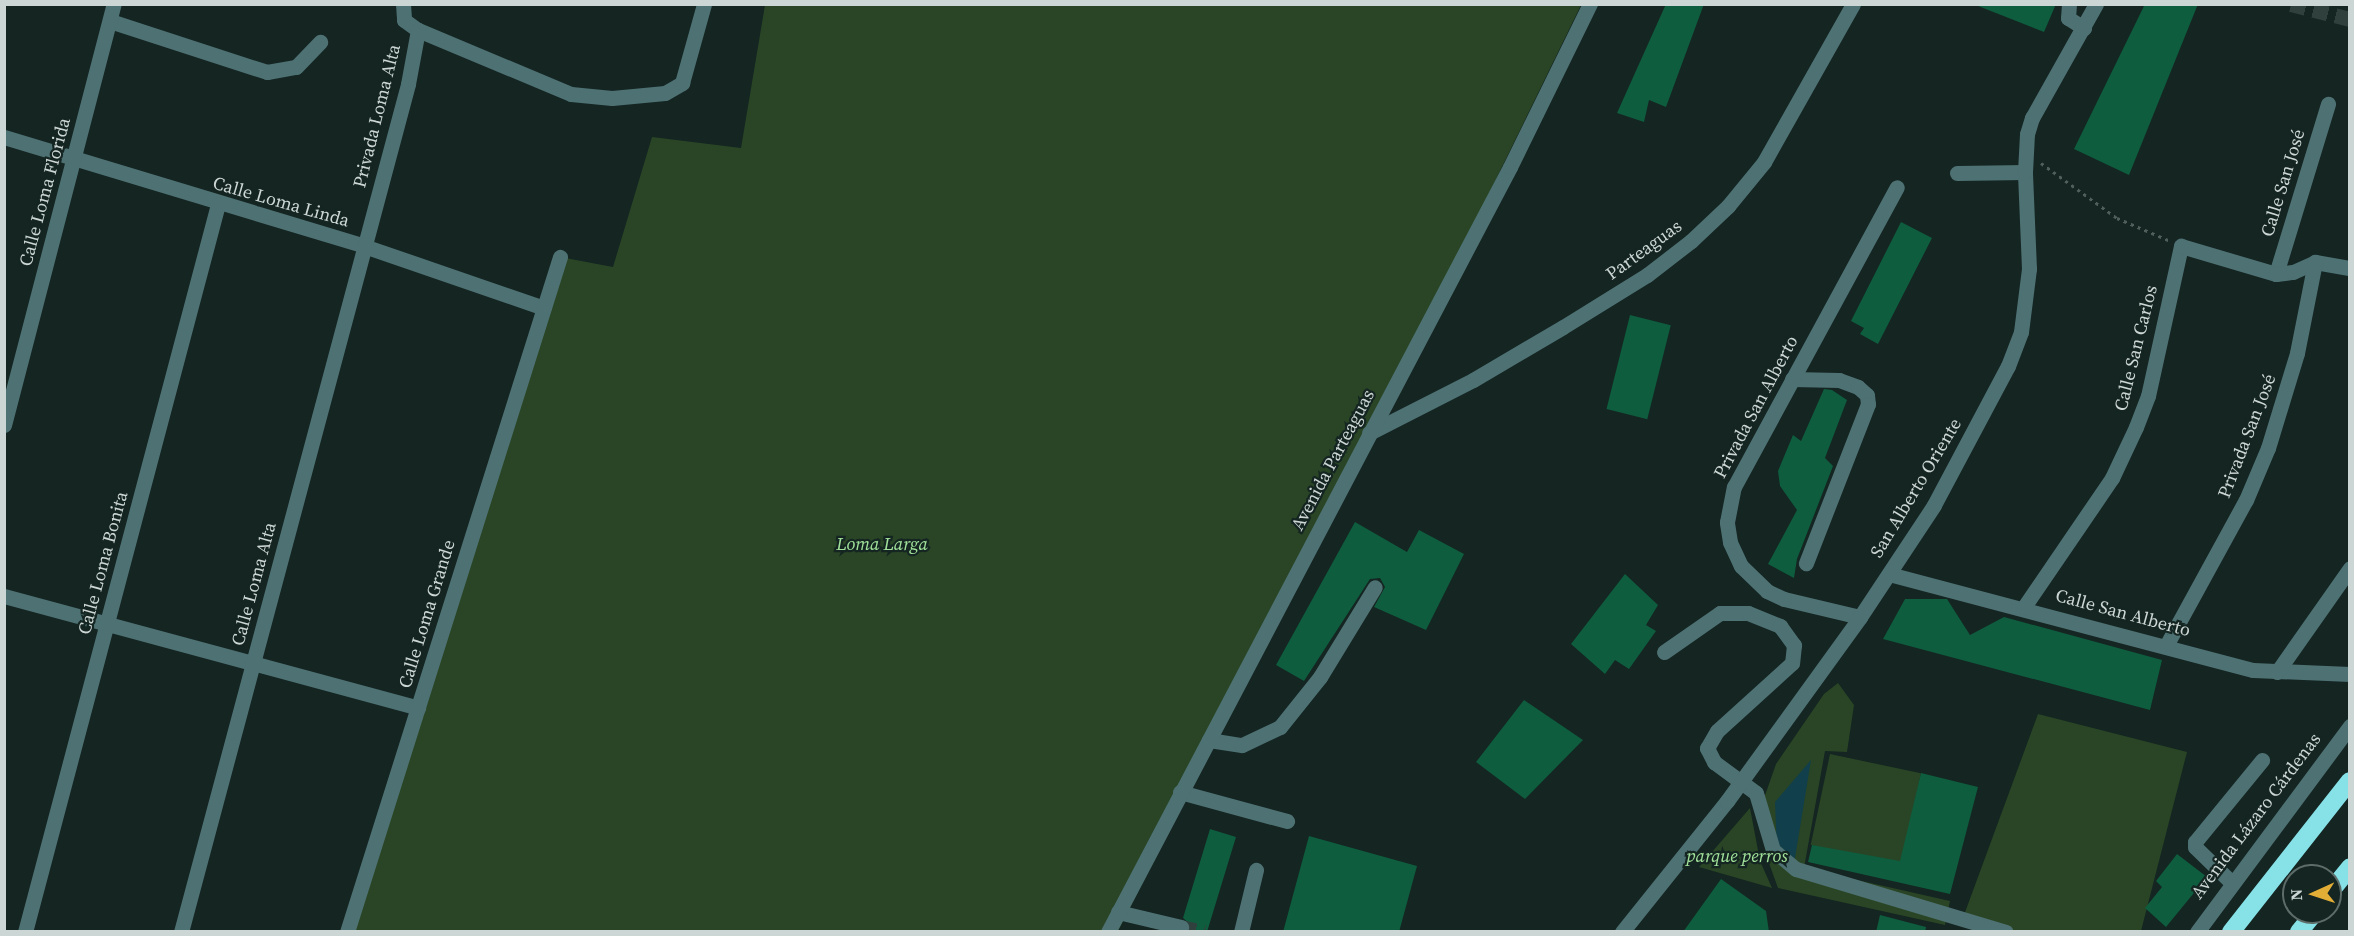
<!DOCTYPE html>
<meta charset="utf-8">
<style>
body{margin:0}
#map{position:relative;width:2354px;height:936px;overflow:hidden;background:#142522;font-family:"Source Serif 4",serif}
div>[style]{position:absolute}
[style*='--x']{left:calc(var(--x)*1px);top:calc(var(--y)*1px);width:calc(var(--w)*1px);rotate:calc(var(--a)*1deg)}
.green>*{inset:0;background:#294525;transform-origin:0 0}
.water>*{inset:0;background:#113f4b}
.building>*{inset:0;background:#0e5d3e;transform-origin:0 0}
.minor-tunnel>*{height:15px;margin-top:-7.5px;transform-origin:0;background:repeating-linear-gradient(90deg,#30403d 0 15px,transparent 0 23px)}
.major-tunnel>*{height:15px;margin-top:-7.5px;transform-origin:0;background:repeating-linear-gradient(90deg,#30403d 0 15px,transparent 0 23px)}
.path>*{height:3px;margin-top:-1.5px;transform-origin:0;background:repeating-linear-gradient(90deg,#505e5c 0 3px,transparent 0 7.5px)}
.minor>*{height:15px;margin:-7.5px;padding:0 7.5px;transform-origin:7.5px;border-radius:7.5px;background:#4e7173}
.highway>*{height:18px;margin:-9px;padding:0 9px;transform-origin:9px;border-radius:9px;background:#86e2e7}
span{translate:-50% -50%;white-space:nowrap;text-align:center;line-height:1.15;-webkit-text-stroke:4.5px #142522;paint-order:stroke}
.street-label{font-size:18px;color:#ccd6d4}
.park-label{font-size:18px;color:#a2e29a;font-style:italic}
.frame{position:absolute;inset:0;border:6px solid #ccd6d4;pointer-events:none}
.north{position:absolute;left:2282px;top:864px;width:60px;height:60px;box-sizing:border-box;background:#142522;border:2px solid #5e6c69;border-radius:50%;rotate:267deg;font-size:16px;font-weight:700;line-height:24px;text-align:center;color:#ccd6d4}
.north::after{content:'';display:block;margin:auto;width:21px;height:27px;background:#e3ae35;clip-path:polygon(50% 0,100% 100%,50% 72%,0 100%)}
</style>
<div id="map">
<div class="green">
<div style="clip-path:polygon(765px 5px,1581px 5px,1373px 431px,1118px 931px,354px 932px,560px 257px,613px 267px,652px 137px,741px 148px)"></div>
<div style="clip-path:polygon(1838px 683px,1854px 705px,1847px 752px,1825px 751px,1804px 868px,1950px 901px,1945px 925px,1778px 888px,1766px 855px,1762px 804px,1776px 764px,1824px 694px)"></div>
<div style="clip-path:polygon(2038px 714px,2187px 752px,2141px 931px,2017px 931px,1964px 915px)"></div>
<div style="left:1830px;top:754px;width:93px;height:93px;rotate:12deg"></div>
<div style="clip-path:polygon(1750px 808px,1760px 861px,1772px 888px,1699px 867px)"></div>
</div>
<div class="water">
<div style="clip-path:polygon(1811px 760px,1794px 864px,1777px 851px,1775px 802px)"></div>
</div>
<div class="building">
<div style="clip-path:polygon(1666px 4px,1704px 4px,1666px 107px,1649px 100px,1644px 122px,1617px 113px)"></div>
<div style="clip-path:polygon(1973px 4px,2056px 4px,2044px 32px)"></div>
<div style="clip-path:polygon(2145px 4px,2198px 4px,2129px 175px,2074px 149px)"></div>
<div style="clip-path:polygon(1901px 222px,1932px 238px,1878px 344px,1860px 334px,1864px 328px,1851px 321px)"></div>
<div style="left:1630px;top:315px;width:42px;height:97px;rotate:14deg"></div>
<div style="clip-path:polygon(1824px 389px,1832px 390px,1847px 400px,1825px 458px,1833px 466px,1797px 559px,1794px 578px,1768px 564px,1797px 510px,1780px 486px,1778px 471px,1793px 435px,1801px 441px)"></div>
<div style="clip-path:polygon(1355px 522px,1407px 552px,1419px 530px,1464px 554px,1426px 630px,1374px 607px,1385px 587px,1380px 578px,1370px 579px,1304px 681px,1276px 665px)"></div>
<div style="clip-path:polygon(1625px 574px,1658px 605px,1646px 625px,1656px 631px,1629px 669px,1615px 660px,1605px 674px,1571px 644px)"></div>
<div style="clip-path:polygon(1905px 599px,1947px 599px,1970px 635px,2004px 617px,2162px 660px,2150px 710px,1883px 639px)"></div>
<div style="clip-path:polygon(1524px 700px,1583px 740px,1525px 799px,1476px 762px)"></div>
<div style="clip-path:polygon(1921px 773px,1978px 787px,1950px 894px,1808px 862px,1812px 845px,1900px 861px)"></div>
<div style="clip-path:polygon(1210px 829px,1236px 837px,1207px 932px,1189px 932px,1190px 924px,1183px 918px)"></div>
<div style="clip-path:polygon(1309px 836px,1417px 866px,1399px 932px,1283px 932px)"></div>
<div style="clip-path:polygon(2177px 854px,2207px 877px,2166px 927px,2145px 908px,2162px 887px,2156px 881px)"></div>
<div style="clip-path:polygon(1721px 879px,1766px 911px,1769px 932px,1683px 932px)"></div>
<div style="clip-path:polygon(1880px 915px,1926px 927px,1925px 932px,1876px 932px)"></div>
</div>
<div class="minor-tunnel">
<div style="--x:1181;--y:927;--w:24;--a:12"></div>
</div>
<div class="major-tunnel">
<div style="--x:2291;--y:4;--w:61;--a:14.3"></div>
</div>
<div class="path">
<div style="--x:2041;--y:163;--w:94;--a:35.9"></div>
<div style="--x:2117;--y:218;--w:56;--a:23.3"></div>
</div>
<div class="minor">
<div style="--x:403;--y:4;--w:16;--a:86"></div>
<div style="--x:404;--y:20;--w:17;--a:36"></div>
<div style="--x:418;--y:30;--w:166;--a:22.7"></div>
<div style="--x:571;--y:94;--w:41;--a:5.6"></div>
<div style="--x:612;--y:98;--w:53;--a:-5.4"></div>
<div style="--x:665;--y:93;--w:20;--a:-30"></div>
<div style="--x:682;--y:83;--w:82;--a:-74.4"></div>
<div style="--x:2069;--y:4;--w:14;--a:94"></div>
<div style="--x:2068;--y:18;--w:19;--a:32"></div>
<div style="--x:110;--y:21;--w:165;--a:18"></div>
<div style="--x:267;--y:72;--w:29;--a:-10"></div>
<div style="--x:296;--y:67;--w:35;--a:-46"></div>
<div style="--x:4;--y:137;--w:376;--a:16.8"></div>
<div style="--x:364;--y:246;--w:190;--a:19"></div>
<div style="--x:1957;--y:173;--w:68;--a:-0.8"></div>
<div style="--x:2276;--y:274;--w:178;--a:-73"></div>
<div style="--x:1792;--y:379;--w:47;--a:1.2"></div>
<div style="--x:1839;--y:380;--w:20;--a:20"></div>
<div style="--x:1858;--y:387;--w:12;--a:42"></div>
<div style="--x:1867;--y:395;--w:9;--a:84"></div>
<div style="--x:1868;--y:404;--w:171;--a:111.3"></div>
<div style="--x:4;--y:425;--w:435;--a:-75.4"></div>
<div style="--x:1369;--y:433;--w:117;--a:-27"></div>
<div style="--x:1473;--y:380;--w:104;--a:-30.5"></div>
<div style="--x:1563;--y:327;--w:99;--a:-31.8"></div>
<div style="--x:1647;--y:275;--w:56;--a:-37.7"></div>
<div style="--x:1691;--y:241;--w:51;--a:-43.4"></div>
<div style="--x:1728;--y:206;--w:57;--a:-50.7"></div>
<div style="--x:1764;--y:162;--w:181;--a:-60.6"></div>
<div style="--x:1889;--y:574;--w:376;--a:14.8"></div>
<div style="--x:2253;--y:670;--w:97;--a:2.4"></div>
<div style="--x:4;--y:596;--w:429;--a:15.1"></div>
<div style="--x:2024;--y:607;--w:156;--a:-55.7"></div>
<div style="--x:2112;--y:478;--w:56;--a:-64.8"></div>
<div style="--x:2136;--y:427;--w:33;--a:-69"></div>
<div style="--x:2148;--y:396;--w:154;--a:-77.6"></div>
<div style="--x:2181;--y:246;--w:99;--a:16.4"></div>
<div style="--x:2276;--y:274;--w:17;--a:-7"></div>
<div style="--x:2293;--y:272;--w:24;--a:-24"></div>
<div style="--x:2315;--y:262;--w:36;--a:10"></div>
<div style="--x:1860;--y:617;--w:78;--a:-166.7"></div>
<div style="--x:1784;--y:599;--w:19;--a:-155"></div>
<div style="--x:1767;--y:591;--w:36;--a:-136"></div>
<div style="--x:1741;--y:566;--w:26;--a:-115"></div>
<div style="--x:1730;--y:542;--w:20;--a:-99"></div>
<div style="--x:1727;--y:522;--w:36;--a:-79"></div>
<div style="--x:1734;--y:487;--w:341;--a:-61.5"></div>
<div style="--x:2167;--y:644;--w:164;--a:-61.3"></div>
<div style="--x:2246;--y:500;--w:56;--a:-67.1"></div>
<div style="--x:2268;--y:448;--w:99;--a:-73"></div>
<div style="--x:2297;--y:353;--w:93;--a:-78.8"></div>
<div style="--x:1664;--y:652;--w:68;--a:-34.9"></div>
<div style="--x:1720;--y:613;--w:28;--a:0"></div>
<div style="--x:1748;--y:613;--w:35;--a:22"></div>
<div style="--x:1780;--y:626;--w:24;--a:54"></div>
<div style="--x:1794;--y:645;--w:18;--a:96"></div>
<div style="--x:1792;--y:663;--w:101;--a:137.8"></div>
<div style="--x:1717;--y:731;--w:20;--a:120"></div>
<div style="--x:1707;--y:748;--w:16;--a:63"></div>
<div style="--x:1714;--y:762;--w:52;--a:36.4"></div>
<div style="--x:1756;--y:793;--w:59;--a:73.4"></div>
<div style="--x:1773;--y:850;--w:30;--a:40"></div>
<div style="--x:1796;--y:869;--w:219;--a:16.7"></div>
<div style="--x:2277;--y:672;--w:127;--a:-54.9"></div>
<div style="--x:1209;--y:740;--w:33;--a:9"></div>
<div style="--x:1242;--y:745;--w:42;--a:-25.3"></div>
<div style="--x:1280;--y:727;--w:64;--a:-51.3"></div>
<div style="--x:1320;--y:677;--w:105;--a:-58.6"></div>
<div style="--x:1180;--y:792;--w:111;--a:15.2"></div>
<div style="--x:2231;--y:882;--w:50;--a:-135.8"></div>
<div style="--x:2195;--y:847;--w:5;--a:-90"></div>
<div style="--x:2195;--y:842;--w:106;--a:-50.7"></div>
<div style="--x:1118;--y:912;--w:65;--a:13.4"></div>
<div style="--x:25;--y:932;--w:753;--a:-75.15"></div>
<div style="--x:181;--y:932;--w:878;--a:-75.01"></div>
<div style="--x:408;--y:84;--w:55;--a:-79.5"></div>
<div style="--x:347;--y:932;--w:708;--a:-72.49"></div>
<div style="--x:1108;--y:932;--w:864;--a:-62.28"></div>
<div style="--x:1510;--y:167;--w:182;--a:-63.9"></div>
<div style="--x:1241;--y:932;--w:64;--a:-76.4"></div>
<div style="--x:1622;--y:932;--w:168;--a:-51.3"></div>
<div style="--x:1727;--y:801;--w:227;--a:-54.1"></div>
<div style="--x:1860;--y:617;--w:134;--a:-56.5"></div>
<div style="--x:1934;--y:505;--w:157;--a:-62"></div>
<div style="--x:2008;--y:366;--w:36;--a:-69"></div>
<div style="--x:2021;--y:332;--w:64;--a:-82.8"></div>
<div style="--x:2029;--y:269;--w:97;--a:-92.4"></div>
<div style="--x:2025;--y:172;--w:38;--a:-87"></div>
<div style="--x:2027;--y:134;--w:17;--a:-73"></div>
<div style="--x:2032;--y:118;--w:131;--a:-60.7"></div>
<div style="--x:2197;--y:932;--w:257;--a:-53.4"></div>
</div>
<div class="highway">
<div style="--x:2330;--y:892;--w:32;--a:-51"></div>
<div style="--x:2231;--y:932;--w:192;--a:-51.8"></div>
<div style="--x:2299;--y:932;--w:26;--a:-51"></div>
</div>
<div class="street-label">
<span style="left:377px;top:116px;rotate:-76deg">Privada Loma Alta</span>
<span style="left:2283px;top:183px;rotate:-73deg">Calle San José</span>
<span style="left:45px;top:192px;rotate:-75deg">Calle Loma Florida</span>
<span style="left:281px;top:202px;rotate:16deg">Calle Loma Linda</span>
<span style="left:1644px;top:250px;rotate:-36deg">Parteaguas</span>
<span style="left:2136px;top:348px;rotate:-76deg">Calle San Carlos</span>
<span style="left:1756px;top:407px;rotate:-62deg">Privada San Alberto</span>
<span style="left:2247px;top:436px;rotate:-69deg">Privada San José</span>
<span style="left:1333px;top:460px;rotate:-62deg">Avenida Parteaguas</span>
<span style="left:1916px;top:488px;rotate:-59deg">San Alberto Oriente</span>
<span style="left:103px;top:563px;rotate:-75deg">Calle Loma Bonita</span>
<span style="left:254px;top:584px;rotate:-75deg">Calle Loma Alta</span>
<span style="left:2123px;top:613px;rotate:15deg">Calle San Alberto</span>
<span style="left:427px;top:614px;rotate:-73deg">Calle Loma Grande</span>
<span style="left:2256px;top:816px;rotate:-53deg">Avenida Lázaro Cárdenas</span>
</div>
<div class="park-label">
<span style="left:882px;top:544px">Loma Larga</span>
<span style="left:1737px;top:856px">parque perros</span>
</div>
<div class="frame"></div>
<div class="north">N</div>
</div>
